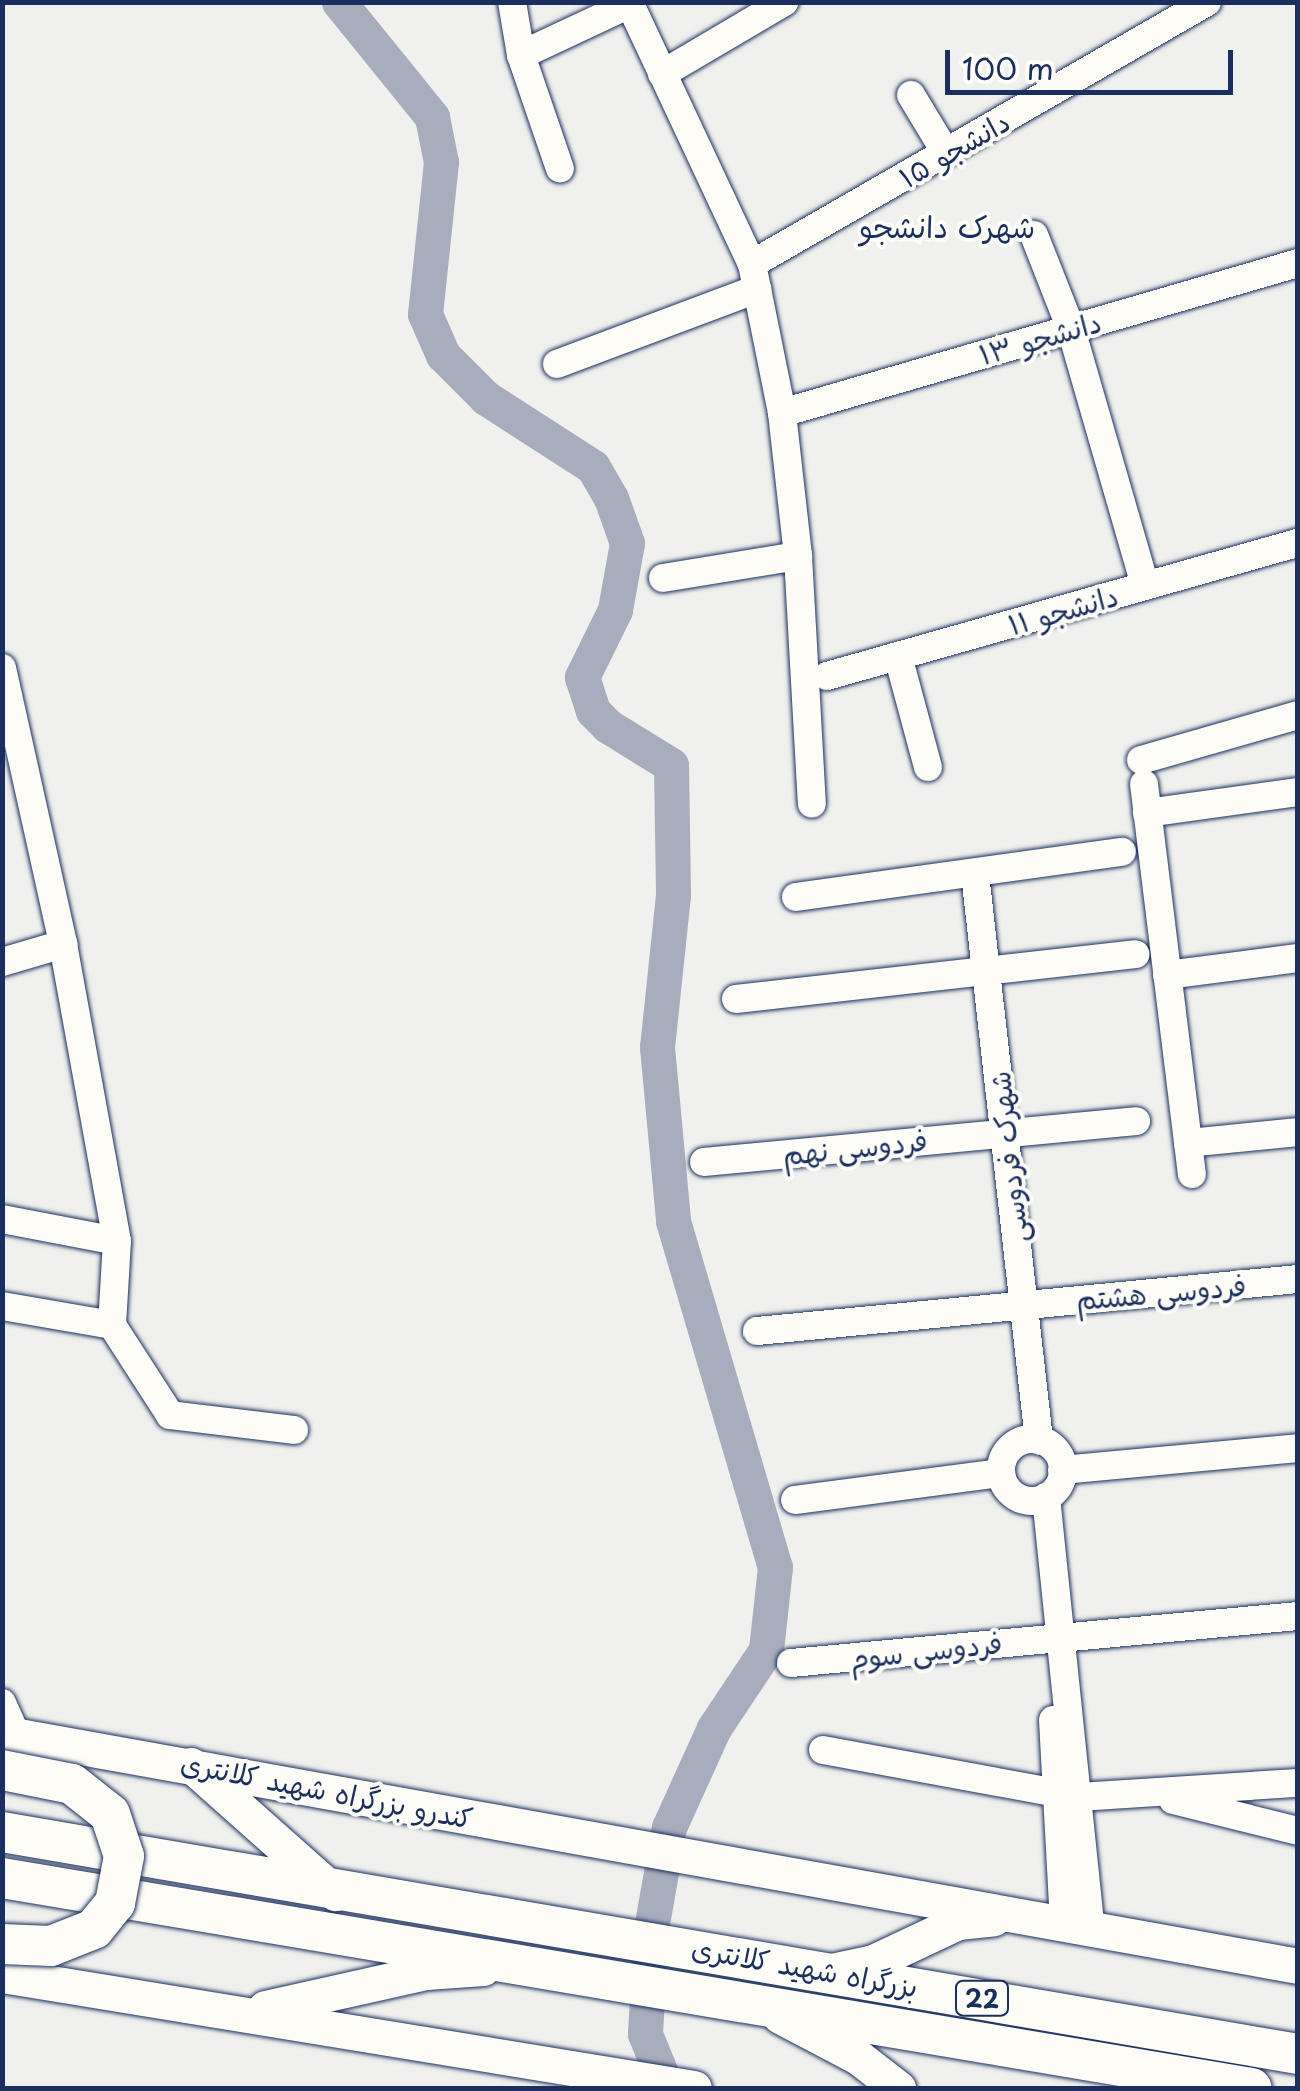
<!DOCTYPE html>
<meta charset="utf-8">
<style>
body{margin:0}
#map{position:relative;width:1300px;height:2091px;overflow:hidden;background:#f0f0ee;font-family:"Playpen Sans","Playpen Sans Arabic",sans-serif}
div>[style]{position:absolute}
[style*='--x']{left:calc(var(--x)*1px);top:calc(var(--y)*1px);width:calc(var(--w)*1px);rotate:calc(var(--a)*1deg)}
.river>*{height:35px;margin:-17.5px;padding:0 17.5px;transform-origin:17.5px;border-radius:17.5px;background:#a7adbd}
.roads{filter:drop-shadow(0 0 2px #1b2f5e) drop-shadow(0 0 2px #1b2f5e)}
.minor>*{height:28px;margin:-14px;padding:0 14px;transform-origin:14px;border-radius:14px;background:#fdfcf7}
.minor>.ring{margin:-14px;padding:0;box-sizing:content-box;background:none;border:28px solid #fdfcf7;border-radius:50%}
.major>*{height:35px;margin:-17.5px;padding:0 17.5px;transform-origin:17.5px;border-radius:17.5px;background:#fdfcf7}
.highway>*{height:40px;margin:-20px;padding:0 20px;transform-origin:20px;border-radius:20px;background:#fdfcf7}
.bridges{filter:drop-shadow(0 0 2px #1b2f5e) drop-shadow(0 0 2px #1b2f5e)}
.highway-bridge>*{height:40px;margin:-20px;padding:0 20px;transform-origin:20px;border-radius:20px;background:#fdfcf7}
span{translate:-50% -50%;white-space:nowrap;text-align:center;line-height:1.15;-webkit-text-stroke:8px #fdfcf7;paint-order:stroke}
.shield-label span{padding:2px 8px;background:#fdfcf7;border:2px solid;border-radius:8px;-webkit-text-stroke-width:0}
.shield-label{font-size:25px;color:#1b2f5e;font-weight:700}
.street-label{font-size:28px;color:#1b2f5e}
.neighbourhood-label{font-size:30px;color:#1b2f5e}
.frame{position:absolute;inset:0;border:5px solid #1b2f5e;pointer-events:none}
.scale{position:absolute;left:945px;top:50px;width:288px;height:45px;box-sizing:border-box;border:5px solid #1b2f5e;border-top:0;padding-left:12px;font-size:30px;line-height:35px;white-space:nowrap;color:#1b2f5e;-webkit-text-stroke:8px #fdfcf7;paint-order:stroke}
</style>
<div id="map">
<div class="river">
<div style="--x:339;--y:2;--w:148;--a:51"></div>
<div style="--x:432;--y:117;--w:46;--a:78.7"></div>
<div style="--x:441;--y:162;--w:153;--a:96"></div>
<div style="--x:425;--y:314;--w:45;--a:66.3"></div>
<div style="--x:443;--y:355;--w:61;--a:45"></div>
<div style="--x:486;--y:398;--w:127;--a:32.8"></div>
<div style="--x:593;--y:467;--w:36;--a:60"></div>
<div style="--x:611;--y:498;--w:48;--a:70.4"></div>
<div style="--x:627;--y:543;--w:68;--a:100.2"></div>
<div style="--x:615;--y:610;--w:75;--a:116.2"></div>
<div style="--x:582;--y:677;--w:36;--a:72"></div>
<div style="--x:593;--y:711;--w:21;--a:45"></div>
<div style="--x:608;--y:726;--w:74;--a:31.8"></div>
<div style="--x:671;--y:765;--w:130;--a:89.1"></div>
<div style="--x:673;--y:895;--w:153;--a:96"></div>
<div style="--x:657;--y:1047;--w:175;--a:84.7"></div>
<div style="--x:673;--y:1221;--w:361;--a:73.6"></div>
<div style="--x:775;--y:1567;--w:83;--a:96.2"></div>
<div style="--x:766;--y:1650;--w:94;--a:123.7"></div>
<div style="--x:714;--y:1728;--w:109;--a:114.4"></div>
<div style="--x:669;--y:1827;--w:104;--a:100"></div>
<div style="--x:651;--y:1929;--w:105;--a:93.3"></div>
<div style="--x:645;--y:2034;--w:58;--a:67.8"></div>
</div>
<div class="roads">
<div class="minor">
<div style="--x:512;--y:2;--w:54;--a:80.4"></div>
<div style="--x:521;--y:55;--w:120;--a:71.1"></div>
<div style="--x:521;--y:55;--w:120;--a:-25.1"></div>
<div style="--x:630;--y:4;--w:287;--a:64.9"></div>
<div style="--x:752;--y:264;--w:152;--a:78.6"></div>
<div style="--x:782;--y:413;--w:144;--a:83.6"></div>
<div style="--x:798;--y:556;--w:248;--a:86.8"></div>
<div style="--x:662;--y:74;--w:142;--a:-30.5"></div>
<div style="--x:911;--y:95;--w:68;--a:58.9"></div>
<div style="--x:1034;--y:235;--w:101;--a:68.5"></div>
<div style="--x:1071;--y:329;--w:267;--a:73.9"></div>
<div style="--x:752;--y:264;--w:525;--a:-29.93"></div>
<div style="--x:557;--y:364;--w:214;--a:-20.6"></div>
<div style="--x:782;--y:413;--w:537;--a:-16.21"></div>
<div style="--x:663;--y:578;--w:137;--a:-9.3"></div>
<div style="--x:898;--y:656;--w:115;--a:74.9"></div>
<div style="--x:2;--y:668;--w:283;--a:77.5"></div>
<div style="--x:63;--y:944;--w:302;--a:79.7"></div>
<div style="--x:117;--y:1241;--w:84;--a:93.4"></div>
<div style="--x:112;--y:1325;--w:107;--a:57.2"></div>
<div style="--x:170;--y:1415;--w:125;--a:6.9"></div>
<div style="--x:827;--y:676;--w:489;--a:-15.8"></div>
<div style="--x:1141;--y:760;--w:163;--a:-16"></div>
<div style="--x:1144;--y:784;--w:393;--a:83"></div>
<div style="--x:1147;--y:813;--w:152;--a:-7.9"></div>
<div style="--x:975;--y:874;--w:570;--a:83.55"></div>
<div style="--x:796;--y:897;--w:329;--a:-7.9"></div>
<div style="--x:2;--y:962;--w:64;--a:-16.4"></div>
<div style="--x:1167;--y:975;--w:132;--a:-7.4"></div>
<div style="--x:736;--y:999;--w:402;--a:-6.4"></div>
<div style="--x:1188;--y:1143;--w:111;--a:-5.7"></div>
<div style="--x:704;--y:1162;--w:434;--a:-5.4"></div>
<div style="--x:2;--y:1219;--w:117;--a:10.8"></div>
<div style="--x:2;--y:1306;--w:112;--a:9.8"></div>
<div style="--x:757;--y:1331;--w:543;--a:-5.49"></div>
<div class="ring" style="left:1001px;top:1439px;width:34px;height:34px"></div>
<div style="--x:1062;--y:1470;--w:237;--a:-5.3"></div>
<div style="--x:1046;--y:1497;--w:434;--a:84.1"></div>
<div style="--x:795;--y:1500;--w:208;--a:-7.5"></div>
<div style="--x:791;--y:1663;--w:509;--a:-5.3"></div>
<div style="--x:2;--y:1703;--w:36;--a:66"></div>
<div style="--x:1053;--y:1720;--w:205;--a:86.9"></div>
<div style="--x:823;--y:1750;--w:260;--a:10.4"></div>
<div style="--x:1079;--y:1797;--w:219;--a:-3.7"></div>
<div style="--x:1173;--y:1800;--w:129;--a:13.9"></div>
</div>
<div class="major">
<div style="--x:2;--y:1733;--w:1317;--a:10.19"></div>
<div style="--x:191;--y:1765;--w:193;--a:41.6"></div>
<div style="--x:831;--y:1971;--w:43;--a:-12.1"></div>
<div style="--x:873;--y:1962;--w:94;--a:-25.2"></div>
<div style="--x:958;--y:1922;--w:36;--a:-6"></div>
<div style="--x:2;--y:1975;--w:701;--a:9.27"></div>
<div style="--x:265;--y:2008;--w:165;--a:-12.6"></div>
<div style="--x:426;--y:1972;--w:57;--a:-4"></div>
<div style="--x:780;--y:2016;--w:88;--a:27.7"></div>
<div style="--x:858;--y:2057;--w:51;--a:37.8"></div>
</div>
<div class="highway">
<div style="--x:2;--y:1832;--w:1315;--a:9.72"></div>
<div style="--x:2;--y:1878;--w:1267;--a:9.54"></div>
</div>
</div>
<div class="bridges">
<div class="highway-bridge">
<div style="--x:2;--y:1770;--w:71;--a:11.3"></div>
<div style="--x:72;--y:1784;--w:48;--a:38.3"></div>
<div style="--x:110;--y:1814;--w:44;--a:71.6"></div>
<div style="--x:124;--y:1856;--w:48;--a:100.8"></div>
<div style="--x:115;--y:1903;--w:33;--a:129"></div>
<div style="--x:94;--y:1929;--w:46;--a:158.4"></div>
<div style="--x:51;--y:1946;--w:49;--a:-177.7"></div>
</div>
</div>
<div class="shield-label">
<span style="left:982px;top:1998px">22</span>
</div>
<div class="street-label">
<span style="left:954px;top:149px;rotate:-30deg">دانشجو ۱۵</span>
<span style="left:1040px;top:338px;rotate:-16deg">دانشجو ۱۳</span>
<span style="left:1063px;top:610px;rotate:-16deg">دانشجو ۱۱</span>
<span style="left:855px;top:1147px;rotate:-6deg">فردوسی نهم</span>
<span style="left:1008px;top:1157px;rotate:-96deg">شهرک فردوسی</span>
<span style="left:1161px;top:1292px;rotate:-5deg">فردوسی هشتم</span>
<span style="left:926px;top:1650px;rotate:-6deg">فردوسی سوم</span>
<span style="left:327px;top:1790px;rotate:11deg">کندرو بزرگراه شهید کلانتری</span>
<span style="left:805px;top:1967px;rotate:10deg">بزرگراه شهید کلانتری</span>
</div>
<div class="neighbourhood-label">
<span style="left:947px;top:226px">شهرک دانشجو</span>
</div>
<div class="frame"></div>
<div class="scale">100 m</div>
</div>
